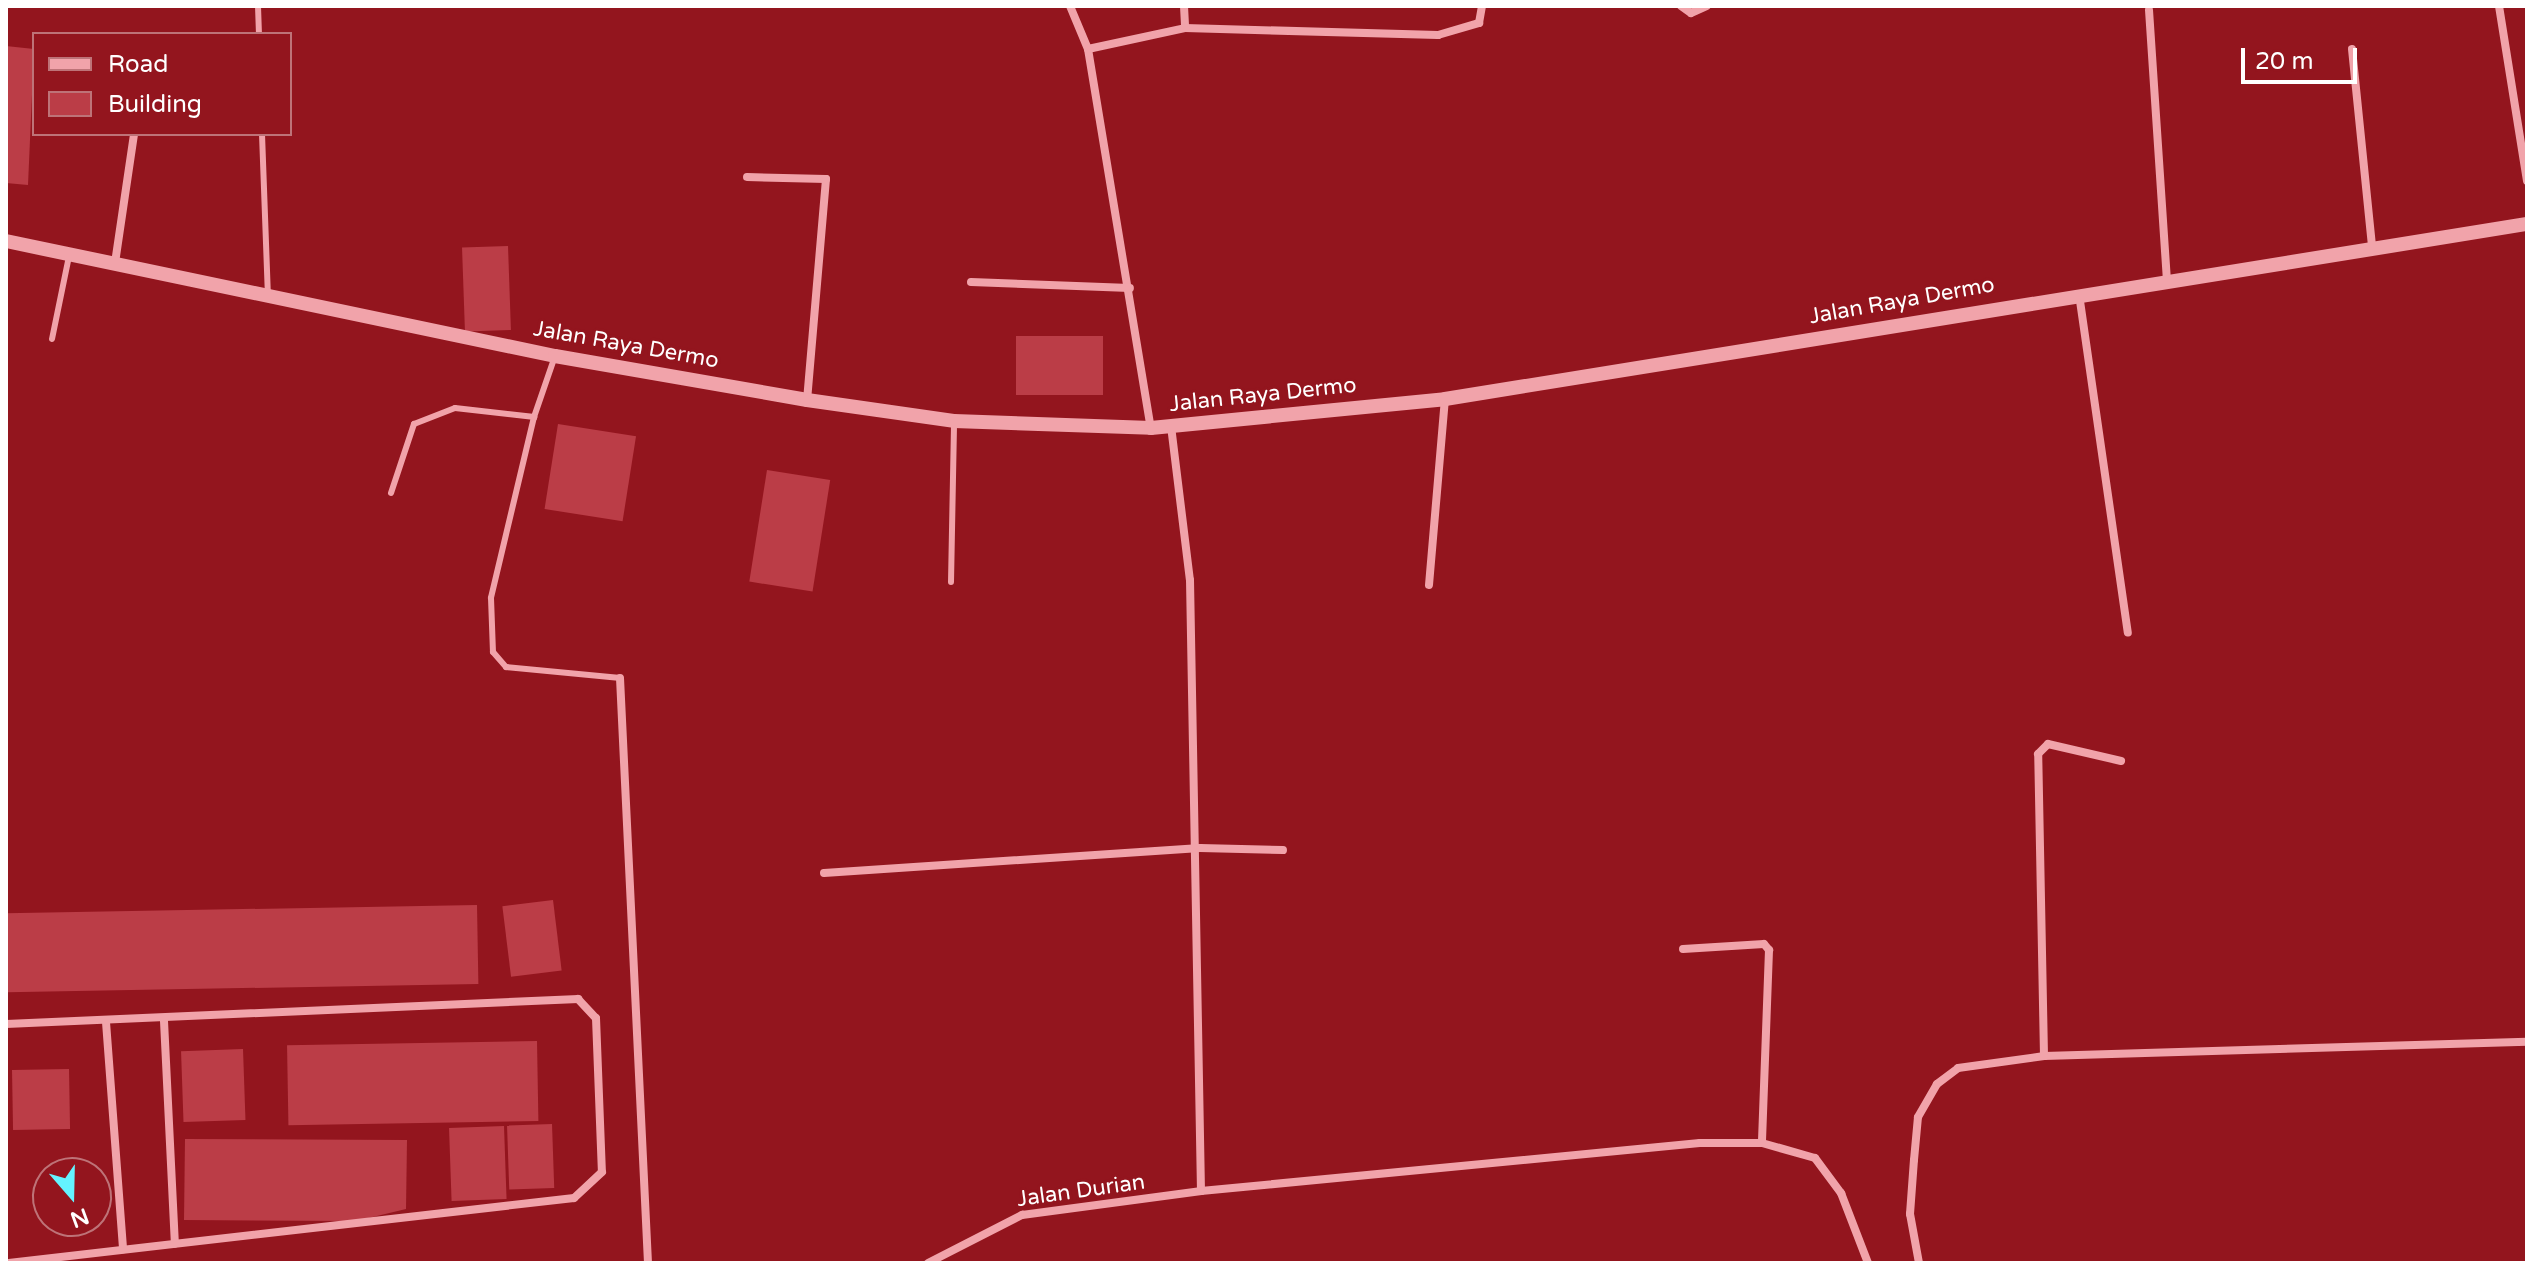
<!DOCTYPE html>
<style>
body{margin:0}
#map{position:relative;width:2533px;height:1269px;overflow:hidden;background:#93151e;font-family:"Varela Round",sans-serif}
div>[style]{position:absolute}
[style*='--x']{left:calc(var(--x)*1px);top:calc(var(--y)*1px);width:calc(var(--w)*1px);rotate:calc(var(--a)*1deg)}
.building>*{inset:0;background:#bb3d47;transform-origin:0 0}
.service>*{height:6px;margin:-3px;padding:0 3px;transform-origin:3px;border-radius:3px;background:#f1a3aa}
.minor>*{height:8px;margin:-4px;padding:0 4px;transform-origin:4px;border-radius:4px;background:#f1a3aa}
.tertiary>*{height:14px;margin:-7px;padding:0 7px;transform-origin:7px;border-radius:7px;background:#f1a3aa}
span{translate:-50% -50%;white-space:nowrap;text-align:center;line-height:1.15;-webkit-text-stroke:6px #93151e;paint-order:stroke}
.street-label{font-size:22px;color:#fff}
.frame{position:absolute;inset:0;border:8px solid #fff;pointer-events:none}
.legend{position:absolute;left:32px;top:32px;width:260px;height:104px;box-sizing:border-box;background:#93151e;border:2px solid #be7378;margin:0;padding:10px 14px;list-style:none;font-size:24px;color:#fff}
.legend li{display:flex;align-items:center;gap:16px;height:40px}
.legend b{width:40px;border:2px solid #be7378}
.north{position:absolute;left:32px;top:1157px;width:80px;height:80px;box-sizing:border-box;background:#93151e;border:2px solid #be7378;border-radius:50%;rotate:160deg;font-size:22px;font-weight:700;line-height:32px;text-align:center;color:#fff}
.north::after{content:'';display:block;margin:auto;width:28px;height:36px;background:#64f3ff;clip-path:polygon(50% 0,100% 100%,50% 72%,0 100%)}
.scale{position:absolute;left:2241px;top:48px;width:116px;height:36px;box-sizing:border-box;border:4px solid #fff;border-top:0;padding-left:10px;font-size:24px;line-height:28px;white-space:nowrap;color:#fff;-webkit-text-stroke:6px #93151e;paint-order:stroke}
</style>
<div id="map">
<div class="building">
<div style="clip-path:polygon(6px 46px,34px 49px,28px 185px,6px 183px)"></div>
<div style="left:508px;top:246px;width:84px;height:46px;rotate:88deg"></div>
<div style="left:1103px;top:336px;width:59px;height:87px;rotate:90deg"></div>
<div style="left:558px;top:424px;width:79px;height:86px;rotate:9deg"></div>
<div style="left:767px;top:470px;width:64px;height:113px;rotate:9deg"></div>
<div style="left:553px;top:900px;width:71px;height:51px;rotate:83deg"></div>
<div style="left:477px;top:905px;width:79px;height:471px;rotate:89deg"></div>
<div style="left:537px;top:1041px;width:80px;height:250px;rotate:89deg"></div>
<div style="left:243px;top:1049px;width:71px;height:62px;rotate:88deg"></div>
<div style="left:69px;top:1069px;width:60px;height:57px;rotate:89deg"></div>
<div style="left:552px;top:1124px;width:64px;height:45px;rotate:88deg"></div>
<div style="left:504px;top:1126px;width:73px;height:55px;rotate:88deg"></div>
<div style="clip-path:polygon(185px 1139px,407px 1140px,406px 1209px,356px 1221px,184px 1220px)"></div>
</div>
<div class="service">
<div style="--x:258;--y:6;--w:28;--a:88"></div>
<div style="--x:262;--y:134;--w:160;--a:87.9"></div>
<div style="--x:52;--y:339;--w:85;--a:-78.4"></div>
<div style="--x:534;--y:417;--w:186;--a:103.4"></div>
<div style="--x:491;--y:598;--w:54;--a:87.9"></div>
<div style="--x:493;--y:652;--w:20;--a:49"></div>
<div style="--x:506;--y:667;--w:115;--a:5.5"></div>
<div style="--x:391;--y:493;--w:73;--a:-71.6"></div>
<div style="--x:414;--y:424;--w:44;--a:-21.3"></div>
<div style="--x:455;--y:408;--w:80;--a:6.5"></div>
<div style="--x:534;--y:417;--w:65;--a:-71"></div>
<div style="--x:951;--y:582;--w:161;--a:-88.9"></div>
</div>
<div class="minor">
<div style="--x:1070;--y:6;--w:47;--a:67.3"></div>
<div style="--x:1088;--y:49;--w:384;--a:80.6"></div>
<div style="--x:1184;--y:6;--w:22;--a:87"></div>
<div style="--x:1681;--y:6;--w:12;--a:35"></div>
<div style="--x:1691;--y:13;--w:17;--a:-24"></div>
<div style="--x:2499;--y:6;--w:177;--a:80.9"></div>
<div style="--x:2149;--y:10;--w:270;--a:86.2"></div>
<div style="--x:1088;--y:49;--w:99;--a:-12.2"></div>
<div style="--x:1185;--y:28;--w:253;--a:1.6"></div>
<div style="--x:1438;--y:35;--w:43;--a:-16.3"></div>
<div style="--x:1479;--y:23;--w:17;--a:-80"></div>
<div style="--x:2352;--y:49;--w:199;--a:84.2"></div>
<div style="--x:747;--y:177;--w:79;--a:1.5"></div>
<div style="--x:826;--y:179;--w:222;--a:94.9"></div>
<div style="--x:115;--y:263;--w:130;--a:-81.6"></div>
<div style="--x:971;--y:282;--w:159;--a:2.2"></div>
<div style="--x:2079;--y:294;--w:342;--a:81.8"></div>
<div style="--x:1171;--y:426;--w:155;--a:83"></div>
<div style="--x:1190;--y:580;--w:611;--a:88.97"></div>
<div style="--x:1201;--y:1191;--w:501;--a:-5.49"></div>
<div style="--x:1700;--y:1143;--w:62;--a:0"></div>
<div style="--x:1762;--y:1143;--w:55;--a:15.8"></div>
<div style="--x:1815;--y:1158;--w:44;--a:53.4"></div>
<div style="--x:1841;--y:1193;--w:75;--a:68.9"></div>
<div style="--x:1429;--y:585;--w:187;--a:-85.1"></div>
<div style="--x:620;--y:678;--w:586;--a:87.26"></div>
<div style="--x:824;--y:873;--w:377;--a:-3.8"></div>
<div style="--x:1200;--y:848;--w:83;--a:1.4"></div>
<div style="--x:1683;--y:949;--w:81;--a:-3.5"></div>
<div style="--x:1764;--y:944;--w:8;--a:50"></div>
<div style="--x:1769;--y:950;--w:193;--a:92.1"></div>
<div style="--x:164;--y:1021;--w:223;--a:87.2"></div>
<div style="--x:106;--y:1022;--w:228;--a:85.7"></div>
<div style="--x:6;--y:1024;--w:573;--a:-2.5"></div>
<div style="--x:578;--y:999;--w:26;--a:47"></div>
<div style="--x:596;--y:1018;--w:154;--a:87.8"></div>
<div style="--x:602;--y:1172;--w:38;--a:137"></div>
<div style="--x:574;--y:1198;--w:569;--a:173.44"></div>
<div style="--x:2044;--y:1056;--w:483;--a:-1.7"></div>
<div style="--x:928;--y:1263;--w:106;--a:-27.1"></div>
<div style="--x:1022;--y:1215;--w:181;--a:-7.6"></div>
<div style="--x:1919;--y:1263;--w:50;--a:-100.4"></div>
<div style="--x:1910;--y:1214;--w:54;--a:-85.8"></div>
<div style="--x:1914;--y:1160;--w:43;--a:-84.7"></div>
<div style="--x:1918;--y:1117;--w:38;--a:-60"></div>
<div style="--x:1937;--y:1084;--w:26;--a:-37"></div>
<div style="--x:1958;--y:1068;--w:87;--a:-7.9"></div>
<div style="--x:2044;--y:1056;--w:302;--a:-91.1"></div>
<div style="--x:2038;--y:754;--w:14;--a:-45"></div>
<div style="--x:2048;--y:744;--w:75;--a:13.1"></div>
</div>
<div class="tertiary">
<div style="--x:6;--y:241;--w:561;--a:11.83"></div>
<div style="--x:555;--y:356;--w:256;--a:9.9"></div>
<div style="--x:807;--y:400;--w:148;--a:8.1"></div>
<div style="--x:954;--y:421;--w:197;--a:2"></div>
<div style="--x:1151;--y:428;--w:295;--a:-5.6"></div>
<div style="--x:1445;--y:399;--w:1096;--a:-9.19"></div>
</div>
<div class="street-label">
<span style="left:1902px;top:301px;rotate:-10deg">Jalan Raya Dermo</span>
<span style="left:626px;top:345px;rotate:10deg">Jalan Raya Dermo</span>
<span style="left:1263px;top:395px;rotate:-6deg">Jalan Raya Dermo</span>
<span style="left:1081px;top:1191px;rotate:-8deg">Jalan Durian</span>
</div>
<div class="frame"></div>
<ul class="legend">
<li><b style="height:10px;background:#f1a3aa"></b>Road</li>
<li><b style="height:22px;background:#bb3d47"></b>Building</li>
</ul>
<div class="north">N</div>
<div class="scale">20 m</div>
</div>
